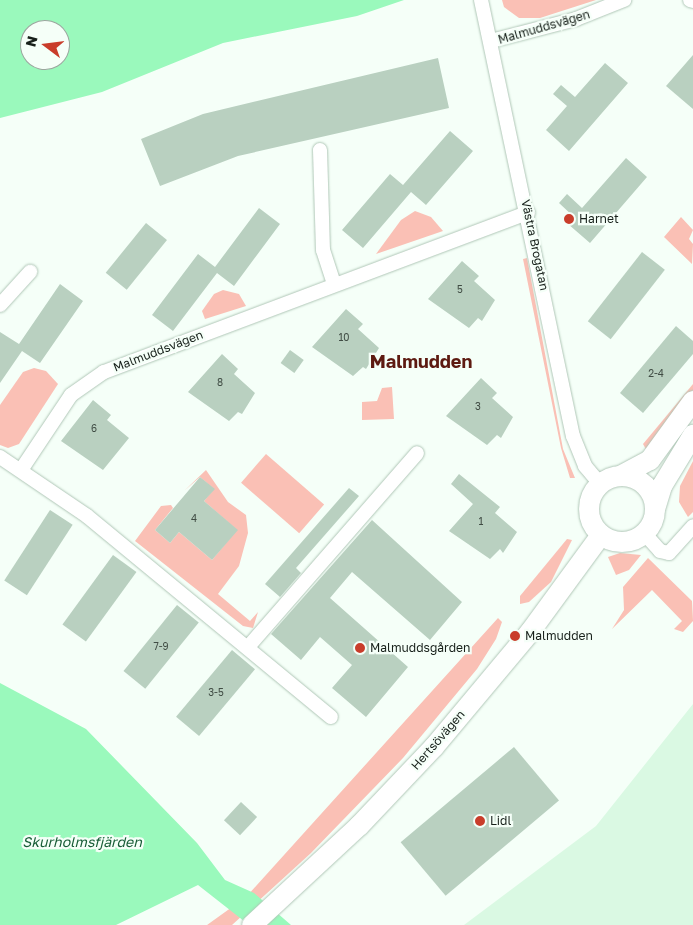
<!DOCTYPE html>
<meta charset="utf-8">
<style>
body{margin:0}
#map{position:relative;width:693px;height:925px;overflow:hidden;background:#f5fff8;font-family:"Golos Text",sans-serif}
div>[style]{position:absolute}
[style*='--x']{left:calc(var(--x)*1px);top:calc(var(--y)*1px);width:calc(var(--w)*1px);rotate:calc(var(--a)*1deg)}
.built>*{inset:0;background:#daf9e3}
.green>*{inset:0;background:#fac0b5;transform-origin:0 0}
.water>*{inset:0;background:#9af9bc}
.building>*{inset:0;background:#b9d0c0;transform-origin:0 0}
.roads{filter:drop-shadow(0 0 1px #b0c7b7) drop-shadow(0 0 1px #b0c7b7)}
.minor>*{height:14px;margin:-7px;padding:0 7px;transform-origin:7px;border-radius:7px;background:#fff}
.secondary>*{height:20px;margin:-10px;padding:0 10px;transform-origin:10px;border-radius:10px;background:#fff}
.secondary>.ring{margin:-10px;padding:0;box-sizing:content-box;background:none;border:20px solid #fff;border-radius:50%}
.dots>*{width:14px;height:14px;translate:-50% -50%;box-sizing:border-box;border:2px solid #f5fff8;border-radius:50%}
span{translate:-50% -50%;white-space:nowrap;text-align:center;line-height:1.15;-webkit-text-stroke:4.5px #f5fff8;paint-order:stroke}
.number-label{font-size:10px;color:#404c44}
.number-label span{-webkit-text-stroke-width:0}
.street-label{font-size:12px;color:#17201a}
.poi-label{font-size:12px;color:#17201a}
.left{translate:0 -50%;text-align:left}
.water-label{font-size:14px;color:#185d37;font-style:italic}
.district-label{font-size:18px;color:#5d1a11;font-weight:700}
.north{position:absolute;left:20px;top:20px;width:50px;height:50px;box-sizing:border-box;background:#f5fff8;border:1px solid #9ca69f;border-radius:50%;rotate:285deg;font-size:14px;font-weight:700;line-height:20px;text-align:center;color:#17201a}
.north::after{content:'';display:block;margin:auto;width:18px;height:22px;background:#c93d2b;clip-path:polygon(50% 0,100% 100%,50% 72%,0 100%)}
</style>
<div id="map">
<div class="built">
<div style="clip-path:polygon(693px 704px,693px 925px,464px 925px,596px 826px)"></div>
</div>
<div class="green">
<div style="clip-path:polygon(502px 0,596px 0,540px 18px,519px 18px,504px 7px)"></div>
<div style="clip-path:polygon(415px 211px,431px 217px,443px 231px,376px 254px,401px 220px)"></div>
<div style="clip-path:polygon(681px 217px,693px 230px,689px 239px,693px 244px,692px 264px,664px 237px)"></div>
<div style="clip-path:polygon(527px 258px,563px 449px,575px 478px,570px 478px,561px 448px,523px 259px)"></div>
<div style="clip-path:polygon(223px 290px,239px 294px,246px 306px,205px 319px,202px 311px,214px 294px)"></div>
<div style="clip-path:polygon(34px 368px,46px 371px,58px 384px,19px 444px,8px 448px,0 445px,0 405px,23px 372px)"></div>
<div style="clip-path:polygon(693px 384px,693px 390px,647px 451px,643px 444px)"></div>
<div style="clip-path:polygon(392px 387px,394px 419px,362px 420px,362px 402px,377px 401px,382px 388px)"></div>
<div style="left:266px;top:454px;width:77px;height:38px;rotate:41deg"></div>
<div style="clip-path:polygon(693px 461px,693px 512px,688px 517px,679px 502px,680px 486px)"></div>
<div style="clip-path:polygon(206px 470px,228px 502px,246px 515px,248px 533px,239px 566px,218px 594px,250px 621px,258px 612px,253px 628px,243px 626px,135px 541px,161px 506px,171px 505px,173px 508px,155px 530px,170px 543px,179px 532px,212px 560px,237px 530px,204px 501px,214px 489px,200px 477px,184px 491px)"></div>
<div style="clip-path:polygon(567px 539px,572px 540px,551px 582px,529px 602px,520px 604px,520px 596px)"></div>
<div style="clip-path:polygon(620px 553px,641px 555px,629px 570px,616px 575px,608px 557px)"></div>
<div style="clip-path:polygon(648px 558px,692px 601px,693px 621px,683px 632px,674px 629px,682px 621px,652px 590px,612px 629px,624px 610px,623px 587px)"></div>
<div style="clip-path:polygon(498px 618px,502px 622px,496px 639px,477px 669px,403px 758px,311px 853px,232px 925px,207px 925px,246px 897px)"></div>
</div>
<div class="water">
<div style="clip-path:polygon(evenodd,0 0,404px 0,357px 16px,223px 43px,102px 92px,0 118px,0 0,30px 30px,60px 30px,60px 60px,30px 60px,30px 30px)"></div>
<div style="clip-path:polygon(0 683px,86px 729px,197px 843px,225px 880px,254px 893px,291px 925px,249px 925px,198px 885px,116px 925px,0 925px)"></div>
</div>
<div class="building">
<div style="clip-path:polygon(693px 55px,693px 109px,666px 86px)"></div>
<div style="clip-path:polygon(438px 58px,449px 108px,238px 156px,160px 186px,141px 139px,203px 114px)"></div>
<div style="clip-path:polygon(605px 63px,628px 83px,569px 151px,546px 130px,567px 106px,553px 94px,561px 85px,575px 97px)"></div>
<div style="clip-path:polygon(450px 131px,473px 151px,426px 205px,411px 192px,363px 248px,342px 230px,390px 174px,403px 185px)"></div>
<div style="clip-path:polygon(626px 158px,647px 177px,590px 243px,568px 224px,574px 217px,559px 203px,567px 194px,582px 208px)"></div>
<div style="clip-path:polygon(259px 208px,280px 224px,234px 286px,217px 273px,173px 331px,152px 315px,198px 254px,215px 267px)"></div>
<div style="left:146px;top:223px;width:27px;height:64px;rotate:39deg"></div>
<div style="left:642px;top:252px;width:29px;height:88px;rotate:38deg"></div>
<div style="clip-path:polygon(462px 261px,479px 276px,474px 281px,495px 300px,482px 321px,478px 318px,469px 328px,428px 299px)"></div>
<div style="clip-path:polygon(60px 284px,83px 301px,40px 363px,22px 351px,0 383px,0 332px,19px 344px)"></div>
<div style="clip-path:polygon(346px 309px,363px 324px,358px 329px,379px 348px,366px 369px,363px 367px,353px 376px,312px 347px)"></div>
<div style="clip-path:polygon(676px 326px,693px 341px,693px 354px,643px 413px,620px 393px)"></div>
<div style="left:290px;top:350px;width:17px;height:16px;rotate:36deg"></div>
<div style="clip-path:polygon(222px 354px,238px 369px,234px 374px,255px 393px,242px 414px,238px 412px,229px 421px,188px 392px)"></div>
<div style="clip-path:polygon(481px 378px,497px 393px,492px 398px,513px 417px,501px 438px,497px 435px,487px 445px,446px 416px)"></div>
<div style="clip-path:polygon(93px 400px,111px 415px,107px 420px,129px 438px,103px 470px,61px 441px)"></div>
<div style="clip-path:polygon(459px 474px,500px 507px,495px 513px,517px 532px,503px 553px,500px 549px,490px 559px,449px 531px,473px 504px,451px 484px)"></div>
<div style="clip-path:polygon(200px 477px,215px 489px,204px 501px,238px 530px,212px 560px,179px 532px,170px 543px,155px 530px)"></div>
<div style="clip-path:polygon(349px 488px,359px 496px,296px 568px,301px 573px,280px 597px,265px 584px)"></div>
<div style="left:50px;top:510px;width:27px;height:84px;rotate:33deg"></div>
<div style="clip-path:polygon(372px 520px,462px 602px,430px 640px,352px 572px,330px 598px,408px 667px,366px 717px,332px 688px,352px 665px,320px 637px,301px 660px,271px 634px)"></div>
<div style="left:113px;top:555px;width:29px;height:86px;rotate:36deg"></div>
<div style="left:177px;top:605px;width:28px;height:85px;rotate:39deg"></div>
<div style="left:232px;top:650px;width:30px;height:87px;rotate:40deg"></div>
<div style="left:514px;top:747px;width:70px;height:148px;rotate:50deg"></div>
<div style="left:241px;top:802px;width:22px;height:25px;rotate:43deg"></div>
</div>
<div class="roads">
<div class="minor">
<div style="--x:481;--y:0;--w:446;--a:78.1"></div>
<div style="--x:573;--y:436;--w:32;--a:68"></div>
<div style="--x:585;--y:466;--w:23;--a:50"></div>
<div style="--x:690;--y:0;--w:3;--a:18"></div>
<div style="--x:491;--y:41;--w:88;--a:-14.5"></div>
<div style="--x:576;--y:19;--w:52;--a:-21.6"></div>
<div style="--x:320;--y:150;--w:100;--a:88.3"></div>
<div style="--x:323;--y:250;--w:36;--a:72"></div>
<div style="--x:0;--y:305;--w:45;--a:-47.7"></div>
<div style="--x:0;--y:457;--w:105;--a:34.1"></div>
<div style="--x:87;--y:516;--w:316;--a:39.5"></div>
<div style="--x:21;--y:470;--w:90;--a:-56.3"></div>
<div style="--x:71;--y:395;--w:40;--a:-34.9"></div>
<div style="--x:104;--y:372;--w:453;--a:-20.6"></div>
<div style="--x:644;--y:533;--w:24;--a:48"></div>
<div style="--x:660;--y:551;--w:9;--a:13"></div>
<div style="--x:669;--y:553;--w:36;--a:-48"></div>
<div style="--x:248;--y:647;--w:257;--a:-48.9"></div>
</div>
<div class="secondary">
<div class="ring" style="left:589px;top:476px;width:46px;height:46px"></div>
<div style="--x:620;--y:476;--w:34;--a:-28"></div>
<div style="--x:650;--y:460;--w:73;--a:-53.9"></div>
<div style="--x:655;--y:509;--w:24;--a:-73"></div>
<div style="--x:662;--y:486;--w:60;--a:-58.7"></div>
<div style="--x:252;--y:925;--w:146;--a:-42.8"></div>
<div style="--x:359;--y:826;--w:109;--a:-46.5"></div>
<div style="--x:434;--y:747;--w:150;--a:-50.1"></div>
<div style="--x:530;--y:632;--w:120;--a:-53.8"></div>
</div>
</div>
<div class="dots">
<div style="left:569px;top:219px;background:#c93d2b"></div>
<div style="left:515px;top:636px;background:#c93d2b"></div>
<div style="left:360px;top:648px;background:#c93d2b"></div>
<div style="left:480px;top:821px;background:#c93d2b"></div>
</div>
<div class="number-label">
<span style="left:460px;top:290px">5</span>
<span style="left:344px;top:338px">10</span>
<span style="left:656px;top:374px">2-4</span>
<span style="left:220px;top:383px">8</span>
<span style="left:478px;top:407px">3</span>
<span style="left:94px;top:429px">6</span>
<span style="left:194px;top:519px">4</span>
<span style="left:481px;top:522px">1</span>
<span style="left:161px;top:647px">7-9</span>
<span style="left:216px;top:693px">3-5</span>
</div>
<div class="street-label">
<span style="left:544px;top:27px;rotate:-16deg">Malmuddsvägen</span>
<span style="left:535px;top:245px;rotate:78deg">Västra Brogatan</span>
<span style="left:158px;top:351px;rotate:-21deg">Malmuddsvägen</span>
<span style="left:438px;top:740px;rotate:-49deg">Hertsövägen</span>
</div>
<div class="poi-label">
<span class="left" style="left:579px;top:219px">Harnet</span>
<span class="left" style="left:525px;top:636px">Malmudden</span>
<span class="left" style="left:370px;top:648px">Malmuddsgården</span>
<span class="left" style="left:490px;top:821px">Lidl</span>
</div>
<div class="water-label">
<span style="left:82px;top:842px">Skurholmsfjärden</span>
</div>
<div class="district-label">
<span style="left:421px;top:361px">Malmudden</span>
</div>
<div class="north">N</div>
</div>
